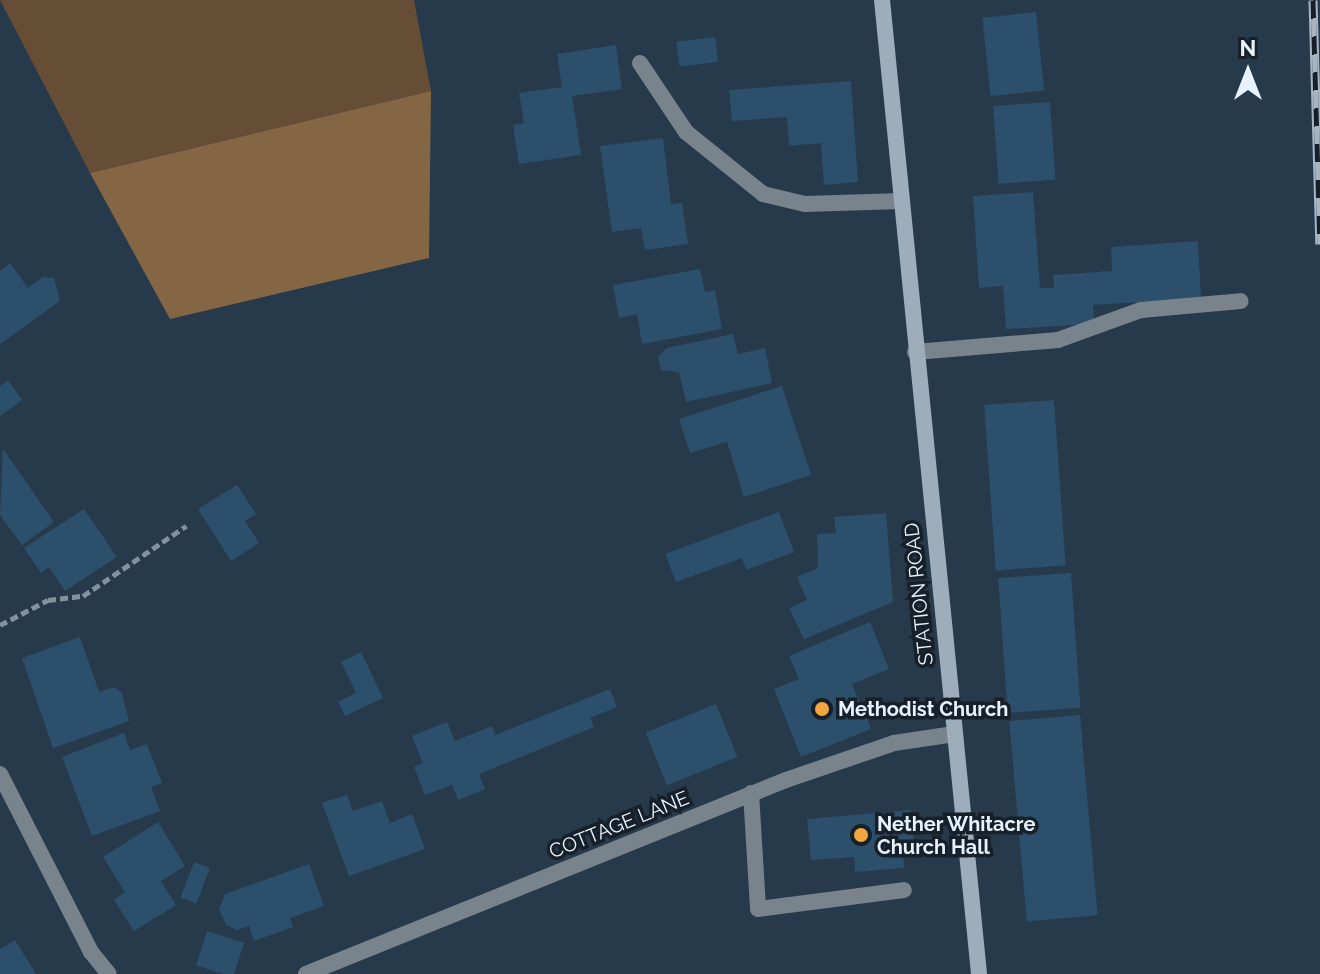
<!DOCTYPE html>
<style>
body{margin:0}
#map{position:relative;width:1320px;height:974px;overflow:hidden;background:#263a4b;font-family:Raleway,sans-serif}
div>[style]{position:absolute}
[style*='--x']{left:calc(var(--x)*1px);top:calc(var(--y)*1px);width:calc(var(--w)*1px);rotate:calc(var(--a)*1deg)}
.green>*{inset:0;background:#654e35}
.forest>*{inset:0;background:#856644}
.building>*{inset:0;background:#2c4f6b;transform-origin:0 0}
.path>*{height:5px;margin-top:-2.5px;transform-origin:0;background:repeating-linear-gradient(90deg,#81919f 0 8px,transparent 0 12px)}
.lane>*{height:16px;margin:-8px;padding:0 8px;transform-origin:8px;border-radius:8px;background:#79838c}
.street>*{height:16px;margin:-8px;padding:0 8px;transform-origin:8px;border-radius:8px;background:#79838c}
.secondary>*{height:16px;margin:-8px;padding:0 8px;transform-origin:8px;border-radius:8px;background:#9dadbb}
.rail>*{height:9px;margin-top:-4.5px;transform-origin:0;background:repeating-linear-gradient(90deg,#172028 0 18px,#a7b5c2 0 36px);box-sizing:border-box;border-block:2px solid #a7b5c2}
.dots>*{width:22px;height:22px;translate:-50% -50%;box-sizing:border-box;border:4px solid #172028;border-radius:50%}
span{translate:-50% -50%;white-space:nowrap;text-align:center;line-height:1.15;-webkit-text-stroke:7px #172028;paint-order:stroke}
.street-label{font-size:20px;color:#e6f2fd}
.poi-label{font-size:20px;color:#e6f2fd;font-weight:700}
.left{translate:0 -50%;text-align:left}
.north{position:absolute;left:1208px;top:32px;width:80px;height:80px;-webkit-text-stroke:6px #172028;paint-order:stroke;rotate:0deg;font-size:22px;font-weight:700;line-height:32px;text-align:center;color:#e6f2fd}
.north::after{content:'';display:block;margin:auto;width:28px;height:36px;background:#e6f2fd;clip-path:polygon(50% 0,100% 100%,50% 72%,0 100%)}
</style>
<div id="map">
<div class="green">
<div style="clip-path:polygon(0 0,414px 0,431px 91px,90px 173px)"></div>
</div>
<div class="forest">
<div style="clip-path:polygon(431px 91px,429px 258px,170px 319px,90px 173px)"></div>
</div>
<div class="building">
<div style="left:1036px;top:12px;width:79px;height:54px;rotate:84deg"></div>
<div style="left:715px;top:37px;width:25px;height:39px;rotate:83deg"></div>
<div style="clip-path:polygon(616px 45px,622px 89px,572px 96px,581px 155px,519px 164px,513px 125px,524px 123px,519px 93px,562px 87px,557px 54px)"></div>
<div style="clip-path:polygon(851px 81px,858px 182px,824px 185px,821px 143px,789px 146px,787px 117px,732px 121px,729px 90px)"></div>
<div style="left:1050px;top:102px;width:78px;height:57px;rotate:86deg"></div>
<div style="clip-path:polygon(663px 138px,671px 204px,682px 203px,688px 244px,645px 250px,641px 228px,612px 232px,600px 146px)"></div>
<div style="clip-path:polygon(1033px 192px,1040px 288px,1054px 288px,1053px 275px,1112px 271px,1111px 247px,1198px 241px,1201px 298px,1093px 305px,1094px 324px,1006px 329px,1003px 286px,979px 288px,973px 196px)"></div>
<div style="clip-path:polygon(10px 263px,28px 288px,43px 277px,54px 278px,60px 301px,0 344px,0 271px)"></div>
<div style="clip-path:polygon(700px 269px,705px 292px,715px 290px,722px 329px,642px 344px,637px 314px,619px 318px,613px 285px)"></div>
<div style="clip-path:polygon(733px 334px,738px 354px,765px 348px,772px 383px,686px 402px,679px 372px,661px 370px,658px 357px,667px 348px)"></div>
<div style="clip-path:polygon(8px 380px,22px 400px,0 416px,0 386px)"></div>
<div style="clip-path:polygon(782px 386px,811px 475px,744px 497px,727px 442px,690px 453px,679px 419px)"></div>
<div style="left:1054px;top:400px;width:166px;height:70px;rotate:86deg"></div>
<div style="clip-path:polygon(3px 449px,54px 522px,22px 545px,0 515px)"></div>
<div style="clip-path:polygon(237px 485px,256px 514px,245px 521px,259px 543px,231px 561px,198px 509px)"></div>
<div style="clip-path:polygon(84px 509px,117px 557px,65px 591px,49px 567px,41px 573px,24px 548px)"></div>
<div style="clip-path:polygon(779px 512px,794px 552px,746px 570px,742px 558px,676px 582px,665px 554px)"></div>
<div style="clip-path:polygon(886px 513px,893px 602px,804px 639px,789px 608px,807px 600px,797px 577px,818px 568px,817px 534px,836px 533px,834px 517px)"></div>
<div style="left:1071px;top:573px;width:135px;height:73px;rotate:86deg"></div>
<div style="clip-path:polygon(870px 622px,889px 669px,852px 684px,871px 729px,801px 757px,774px 689px,799px 679px,789px 656px)"></div>
<div style="clip-path:polygon(80px 637px,99px 692px,114px 687px,122px 693px,129px 721px,53px 748px,22px 658px)"></div>
<div style="clip-path:polygon(361px 652px,383px 698px,345px 716px,338px 702px,356px 693px,341px 662px)"></div>
<div style="clip-path:polygon(610px 689px,617px 707px,590px 718px,594px 727px,479px 774px,485px 789px,458px 800px,452px 785px,425px 795px,414px 767px,423px 763px,412px 736px,447px 722px,455px 741px,492px 726px,495px 735px)"></div>
<div style="left:716px;top:704px;width:57px;height:76px;rotate:68deg"></div>
<div style="left:1080px;top:715px;width:201px;height:71px;rotate:85deg"></div>
<div style="clip-path:polygon(124px 733px,130px 750px,147px 744px,162px 783px,151px 787px,160px 811px,92px 836px,62px 757px)"></div>
<div style="clip-path:polygon(347px 795px,353px 811px,382px 801px,390px 823px,412px 814px,425px 849px,349px 876px,322px 803px)"></div>
<div style="clip-path:polygon(911px 810px,915px 850px,903px 851px,904px 868px,855px 872px,854px 857px,811px 860px,807px 819px)"></div>
<div style="clip-path:polygon(158px 822px,185px 866px,161px 881px,176px 905px,134px 931px,114px 900px,125px 892px,103px 857px)"></div>
<div style="left:194px;top:862px;width:17px;height:38px;rotate:21deg"></div>
<div style="clip-path:polygon(309px 864px,324px 906px,290px 918px,293px 927px,254px 941px,249px 926px,237px 930px,226px 925px,219px 909px,225px 894px)"></div>
<div style="left:207px;top:931px;width:39px;height:36px;rotate:18deg"></div>
<div style="clip-path:polygon(15px 940px,36px 974px,0 974px,0 949px)"></div>
</div>
<div class="path">
<div style="--x:0;--y:625;--w:54;--a:-27.5"></div>
<div style="--x:48;--y:600;--w:35;--a:-7"></div>
<div style="--x:83;--y:596;--w:125;--a:-34.2"></div>
</div>
<div class="lane">
<div style="--x:640;--y:63;--w:83;--a:56.3"></div>
<div style="--x:686;--y:132;--w:99;--a:38.8"></div>
<div style="--x:763;--y:194;--w:43;--a:13.4"></div>
<div style="--x:805;--y:204;--w:96;--a:-1.8"></div>
<div style="--x:751;--y:793;--w:116;--a:86.5"></div>
<div style="--x:758;--y:909;--w:147;--a:-7.4"></div>
</div>
<div class="street">
<div style="--x:915;--y:352;--w:144;--a:-4.8"></div>
<div style="--x:1058;--y:340;--w:88;--a:-19.9"></div>
<div style="--x:1141;--y:310;--w:100;--a:-5.1"></div>
<div style="--x:0;--y:774;--w:200;--a:62.9"></div>
<div style="--x:91;--y:952;--w:28;--a:51"></div>
<div style="--x:306;--y:974;--w:518;--a:-22.01"></div>
<div style="--x:786;--y:780;--w:114;--a:-18.9"></div>
<div style="--x:894;--y:743;--w:61;--a:-8.5"></div>
</div>
<div class="secondary">
<div style="--x:882;--y:0;--w:979;--a:84.31"></div>
</div>
<div class="rail">
<div style="--x:1313;--y:0;--w:244;--a:88.4"></div>
</div>
<div class="dots">
<div style="left:822px;top:709px;background:#f2a541"></div>
<div style="left:861px;top:835px;background:#f2a541"></div>
</div>
<div class="street-label">
<span style="left:919px;top:594px;rotate:-96deg">STATION ROAD</span>
<span style="left:619px;top:825px;rotate:-22deg">COTTAGE LANE</span>
</div>
<div class="poi-label">
<span class="left" style="left:838px;top:709px">Methodist Church</span>
<span class="left" style="left:877px;top:836px">Nether Whitacre<br>Church Hall</span>
</div>
<div class="north">N</div>
</div>
